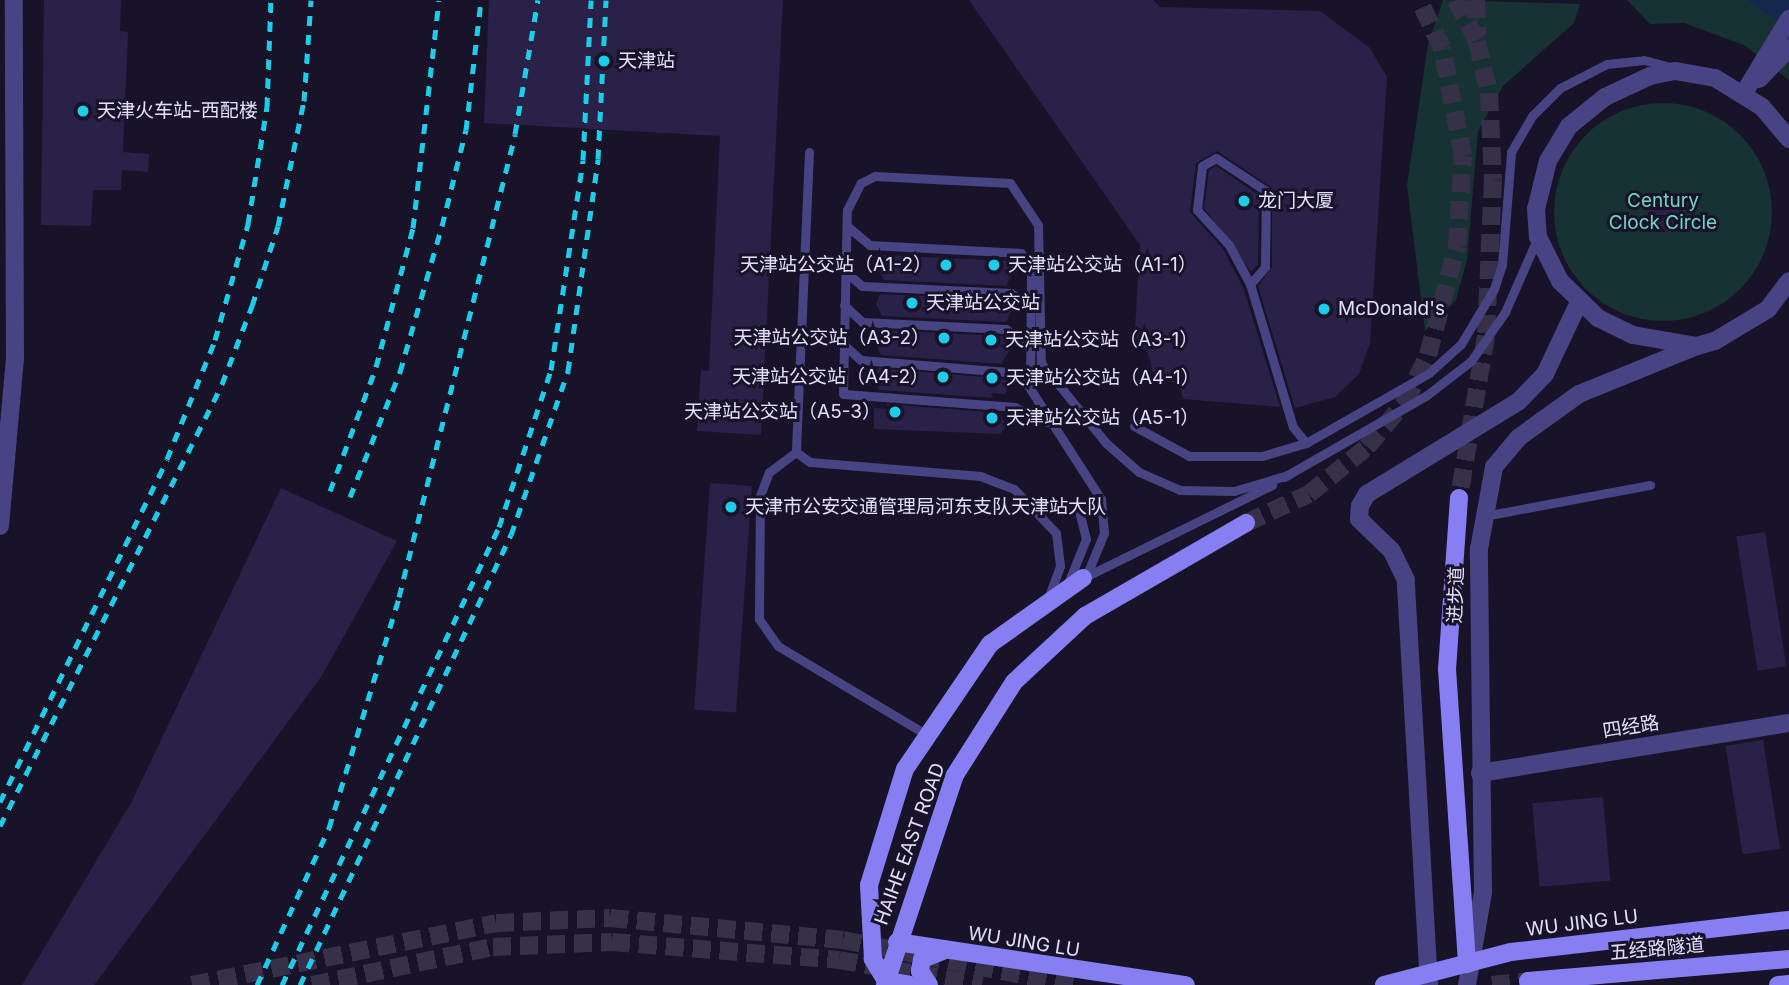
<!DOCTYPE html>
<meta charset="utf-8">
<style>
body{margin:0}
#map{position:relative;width:1789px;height:985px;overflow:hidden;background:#181329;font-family:Inter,"Noto Sans SC",sans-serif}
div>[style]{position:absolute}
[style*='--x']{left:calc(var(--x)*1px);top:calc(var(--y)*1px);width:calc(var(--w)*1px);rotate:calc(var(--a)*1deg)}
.green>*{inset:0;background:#173232}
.round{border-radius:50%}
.water>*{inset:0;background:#14274c}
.building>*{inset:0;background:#2a2148;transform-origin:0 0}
.secondary-tunnel>*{height:18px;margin-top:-9px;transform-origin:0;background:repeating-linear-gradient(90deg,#363149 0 18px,transparent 0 27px)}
.service>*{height:9px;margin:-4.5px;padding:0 4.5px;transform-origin:4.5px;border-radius:4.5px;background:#484383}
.minor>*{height:18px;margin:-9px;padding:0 9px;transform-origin:9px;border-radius:9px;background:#484383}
.tertiary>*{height:18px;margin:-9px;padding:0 9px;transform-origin:9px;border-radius:9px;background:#484383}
.secondary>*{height:18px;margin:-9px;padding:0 9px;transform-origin:9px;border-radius:9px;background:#867ef3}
.rail>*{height:5px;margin-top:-2.5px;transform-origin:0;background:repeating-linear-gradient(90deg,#1ccdea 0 10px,transparent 0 19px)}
.dots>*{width:19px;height:19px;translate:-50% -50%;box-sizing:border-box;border:4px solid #181329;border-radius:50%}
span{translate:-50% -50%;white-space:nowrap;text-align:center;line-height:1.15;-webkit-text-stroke:6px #181329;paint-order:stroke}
.poi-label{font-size:19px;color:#e3defc}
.left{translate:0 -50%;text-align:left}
.right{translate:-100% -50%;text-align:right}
.park-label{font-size:19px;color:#70d6c1}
.street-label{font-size:19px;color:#e3defc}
</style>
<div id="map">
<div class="green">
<div style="clip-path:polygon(1443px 0,1580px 4px,1574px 23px,1503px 86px,1478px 131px,1467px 260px,1456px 300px,1425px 331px,1407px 185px,1428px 44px)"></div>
<div style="clip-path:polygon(1627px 0,1789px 0,1789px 80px,1744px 45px,1684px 23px,1650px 24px)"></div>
<div class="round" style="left:1554px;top:103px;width:218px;height:218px"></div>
</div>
<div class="water">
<div style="clip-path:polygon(1746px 0,1789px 0,1789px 29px)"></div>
</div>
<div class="building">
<div style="clip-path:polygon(44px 0,121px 0,120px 31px,128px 32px,123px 152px,149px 154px,148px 172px,122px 170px,121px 190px,93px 190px,91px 226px,41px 225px)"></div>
<div style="clip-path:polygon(489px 0,783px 0,761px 435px,697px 431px,701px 370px,709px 371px,720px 136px,484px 123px)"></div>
<div style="clip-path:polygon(969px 0,1153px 0,1160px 7px,1320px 11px,1370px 48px,1387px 77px,1370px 343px,1359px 374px,1335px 397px,1295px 408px,1258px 286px,1272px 267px,1272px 188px,1217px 151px,1196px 163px,1190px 212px,1223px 249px,1243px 287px,1280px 407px,1183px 399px,1180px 386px,1153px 372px,1147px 350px,1134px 345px,1140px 245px)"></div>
<div style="clip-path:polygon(1216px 166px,1259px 195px,1258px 264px,1251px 272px,1204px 208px,1209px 170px)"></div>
<div class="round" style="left:1646px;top:196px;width:38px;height:38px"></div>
<div style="clip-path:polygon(882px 255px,1008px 261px,1013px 273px,1006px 286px,884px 280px,877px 266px)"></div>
<div style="clip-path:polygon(880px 294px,1007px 300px,1012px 310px,1006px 322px,882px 316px,876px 304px)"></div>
<div style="clip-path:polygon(880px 330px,1003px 336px,1011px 348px,1001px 364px,881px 355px,875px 341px)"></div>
<div style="clip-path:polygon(878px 368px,1007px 379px,1010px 385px,1005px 394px,991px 393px,993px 398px,879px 390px,874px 379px)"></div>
<div style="clip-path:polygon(886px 404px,1000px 413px,1006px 426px,1000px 434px,874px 429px,874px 408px,889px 409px)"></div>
<div style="left:710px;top:483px;width:42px;height:227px;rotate:4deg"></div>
<div style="clip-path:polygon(281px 488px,397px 541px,321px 677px,94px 985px,22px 985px,131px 803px)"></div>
<div style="left:1765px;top:532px;width:136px;height:29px;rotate:81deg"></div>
<div style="left:1763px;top:740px;width:110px;height:38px;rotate:81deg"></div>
<div style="left:1603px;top:797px;width:84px;height:71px;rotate:85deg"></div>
</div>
<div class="secondary-tunnel">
<div style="--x:1456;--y:0;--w:47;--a:63.4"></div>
<div style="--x:1477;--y:42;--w:52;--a:76.8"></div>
<div style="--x:1489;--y:93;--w:87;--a:87.4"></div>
<div style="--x:1493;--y:180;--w:156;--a:92.6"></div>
<div style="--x:1486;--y:336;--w:164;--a:99.5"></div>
<div style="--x:1476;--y:0;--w:35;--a:88"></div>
<div style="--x:1246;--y:523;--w:69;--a:-24.7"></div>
<div style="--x:1309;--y:494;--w:75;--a:-39"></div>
<div style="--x:1367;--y:447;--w:59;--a:-49.8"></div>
<div style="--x:1405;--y:402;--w:52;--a:-63.9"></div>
<div style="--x:1428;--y:355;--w:113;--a:-75.1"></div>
<div style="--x:1457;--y:246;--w:90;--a:-86.2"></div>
<div style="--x:1463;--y:156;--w:110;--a:-101"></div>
<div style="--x:1442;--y:48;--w:53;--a:-115.6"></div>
<div style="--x:192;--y:985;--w:310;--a:-11.5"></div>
<div style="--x:496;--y:923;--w:114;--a:-2.5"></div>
<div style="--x:610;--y:918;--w:234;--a:5.4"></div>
<div style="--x:843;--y:940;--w:235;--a:11"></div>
<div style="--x:312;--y:985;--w:185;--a:-11.9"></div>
<div style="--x:493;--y:947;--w:119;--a:-2.4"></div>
<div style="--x:612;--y:942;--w:228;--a:4.5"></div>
<div style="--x:839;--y:960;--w:145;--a:9.9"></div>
<div style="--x:1492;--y:985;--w:36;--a:-6"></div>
</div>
<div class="service">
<div style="--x:809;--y:152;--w:300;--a:92.5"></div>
<div style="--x:796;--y:452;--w:17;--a:36"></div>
<div style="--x:810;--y:462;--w:171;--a:4.7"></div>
<div style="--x:980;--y:476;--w:36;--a:21"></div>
<div style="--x:1014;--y:489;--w:61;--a:46.3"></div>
<div style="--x:1056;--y:533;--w:33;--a:83"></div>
<div style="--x:1060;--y:566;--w:35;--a:110"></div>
<div style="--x:847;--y:226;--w:30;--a:40"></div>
<div style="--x:870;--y:245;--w:151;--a:3"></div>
<div style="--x:1021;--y:253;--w:21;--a:62"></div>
<div style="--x:1031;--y:272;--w:114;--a:90.5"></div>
<div style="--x:846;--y:272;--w:21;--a:41"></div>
<div style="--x:862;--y:286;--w:149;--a:2.7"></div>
<div style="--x:1011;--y:293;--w:23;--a:38"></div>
<div style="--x:1250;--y:284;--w:44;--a:-118.3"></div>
<div style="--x:1229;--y:245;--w:47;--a:-132.4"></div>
<div style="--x:1197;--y:210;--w:44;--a:-83.5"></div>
<div style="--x:1202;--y:166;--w:16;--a:-30"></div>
<div style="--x:1216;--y:158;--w:60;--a:33.4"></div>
<div style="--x:1266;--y:191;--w:76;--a:90.8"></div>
<div style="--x:1265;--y:267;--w:23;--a:131"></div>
<div style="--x:1250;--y:284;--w:149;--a:73.3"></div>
<div style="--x:1293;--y:427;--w:21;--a:51"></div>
<div style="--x:844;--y:305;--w:25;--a:43"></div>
<div style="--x:862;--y:322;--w:144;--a:2.8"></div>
<div style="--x:1006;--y:329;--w:31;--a:38"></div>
<div style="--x:843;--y:344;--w:24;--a:42"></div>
<div style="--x:861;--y:360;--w:160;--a:4.7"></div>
<div style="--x:1020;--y:373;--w:150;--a:57.3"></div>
<div style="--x:1101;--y:499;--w:34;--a:85"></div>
<div style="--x:1104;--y:533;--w:44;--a:112.5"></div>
<div style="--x:1047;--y:422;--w:35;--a:-155"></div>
<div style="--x:1015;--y:407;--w:172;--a:-175.7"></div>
<div style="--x:843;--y:394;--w:184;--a:-88.8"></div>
<div style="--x:847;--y:210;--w:30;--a:-63"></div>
<div style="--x:861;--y:183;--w:16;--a:-27"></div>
<div style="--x:875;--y:176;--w:135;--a:3"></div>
<div style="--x:1010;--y:183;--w:50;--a:56.3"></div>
<div style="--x:1038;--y:225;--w:138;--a:88.8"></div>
<div style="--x:1041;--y:363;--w:103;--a:50.9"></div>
<div style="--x:1106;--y:443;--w:44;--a:41.3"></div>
<div style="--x:1139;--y:472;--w:45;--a:23.7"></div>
<div style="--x:1180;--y:490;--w:54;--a:1.1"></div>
<div style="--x:1234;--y:491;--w:56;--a:-16.5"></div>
<div style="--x:1134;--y:426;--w:63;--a:28.6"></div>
<div style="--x:1189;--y:456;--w:73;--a:0"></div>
<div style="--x:1262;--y:456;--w:46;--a:-16.5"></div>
<div style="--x:1306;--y:443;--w:142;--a:-29.6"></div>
<div style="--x:1429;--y:373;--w:43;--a:-42.2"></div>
<div style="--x:1461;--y:344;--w:64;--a:-59"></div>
<div style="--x:1494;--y:289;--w:25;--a:-72"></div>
<div style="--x:1502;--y:265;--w:113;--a:-85.4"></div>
<div style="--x:1511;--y:152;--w:42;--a:-59.7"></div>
<div style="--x:1532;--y:116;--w:40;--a:-45"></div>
<div style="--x:1560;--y:88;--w:53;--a:-27.1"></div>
<div style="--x:1607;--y:64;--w:37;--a:-6"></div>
<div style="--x:1644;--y:60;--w:30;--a:15"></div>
<div style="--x:796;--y:452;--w:34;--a:143"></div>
<div style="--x:769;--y:472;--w:26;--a:111"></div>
<div style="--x:760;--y:496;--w:123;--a:90.5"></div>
<div style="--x:759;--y:619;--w:33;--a:55"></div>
<div style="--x:778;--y:646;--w:170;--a:30.8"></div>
<div style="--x:1284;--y:477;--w:165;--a:-29.8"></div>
<div style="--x:1427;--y:395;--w:56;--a:-37.7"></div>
<div style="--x:1471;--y:361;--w:60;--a:-55.2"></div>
<div style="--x:1505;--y:312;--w:80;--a:-66.3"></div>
<div style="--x:1484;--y:516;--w:169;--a:-10.6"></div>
<div style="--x:1083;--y:578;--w:211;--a:-26.2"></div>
<div style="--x:1069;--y:581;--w:45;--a:-68"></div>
<div style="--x:1086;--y:539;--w:38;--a:-104"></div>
</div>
<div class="minor">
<div style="--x:0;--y:526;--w:168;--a:-84.9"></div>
<div style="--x:15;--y:359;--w:359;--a:-90.2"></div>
<div style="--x:1480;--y:773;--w:313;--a:-9.2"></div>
</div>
<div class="tertiary">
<div style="--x:1759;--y:79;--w:43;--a:-45.9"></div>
<div style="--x:1744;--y:93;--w:87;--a:-58.7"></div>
<div style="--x:1789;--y:139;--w:42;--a:-130.2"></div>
<div style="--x:1762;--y:107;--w:55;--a:-148.3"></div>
<div style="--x:1715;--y:78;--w:41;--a:-170.1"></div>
<div style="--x:1675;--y:71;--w:25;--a:169"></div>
<div style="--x:1650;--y:76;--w:50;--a:155"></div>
<div style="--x:1605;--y:97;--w:46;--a:141.1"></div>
<div style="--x:1569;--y:126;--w:41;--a:121"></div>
<div style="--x:1548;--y:161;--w:49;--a:104"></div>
<div style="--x:1536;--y:209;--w:28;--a:86"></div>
<div style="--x:1538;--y:237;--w:49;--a:63.4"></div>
<div style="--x:1560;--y:281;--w:53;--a:44.2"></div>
<div style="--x:1598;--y:318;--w:39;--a:26"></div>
<div style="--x:1633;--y:335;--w:65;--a:9.8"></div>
<div style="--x:1697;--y:346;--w:19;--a:-16"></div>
<div style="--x:1715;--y:341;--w:62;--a:-31.1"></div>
<div style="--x:1768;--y:309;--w:35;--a:-53"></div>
<div style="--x:1429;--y:985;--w:406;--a:-93.3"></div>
<div style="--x:1406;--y:580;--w:32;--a:-116"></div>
<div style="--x:1392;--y:551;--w:46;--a:-135.9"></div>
<div style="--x:1359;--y:519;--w:13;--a:-86"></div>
<div style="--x:1360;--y:506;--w:14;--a:-60"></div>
<div style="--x:1367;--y:494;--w:177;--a:-31.4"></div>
<div style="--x:1518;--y:402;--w:39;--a:-46"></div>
<div style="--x:1545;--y:374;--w:80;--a:-64.7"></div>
<div style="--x:1467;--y:985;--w:94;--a:-80.2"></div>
<div style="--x:1483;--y:892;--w:343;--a:-90.7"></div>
<div style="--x:1479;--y:549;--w:83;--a:-79.6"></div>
<div style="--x:1494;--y:467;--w:38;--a:-50"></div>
<div style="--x:1518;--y:438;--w:75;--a:-35.8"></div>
<div style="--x:1579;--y:394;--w:127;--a:-22.1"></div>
</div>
<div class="secondary">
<div style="--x:1459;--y:498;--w:171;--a:94"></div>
<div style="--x:1447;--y:669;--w:296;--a:86.1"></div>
<div style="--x:897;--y:942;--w:292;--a:8.5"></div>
<div style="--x:886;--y:981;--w:26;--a:-121"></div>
<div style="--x:873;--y:959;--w:74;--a:-93.1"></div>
<div style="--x:869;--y:885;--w:121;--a:-72.8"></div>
<div style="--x:905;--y:769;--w:151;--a:-55.8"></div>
<div style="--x:990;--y:644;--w:114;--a:-35.4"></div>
<div style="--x:886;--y:981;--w:24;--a:9"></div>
<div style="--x:1528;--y:981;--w:262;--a:-4.8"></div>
<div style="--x:885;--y:985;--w:221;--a:-71.6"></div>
<div style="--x:955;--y:775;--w:110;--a:-57.6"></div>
<div style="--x:1014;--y:682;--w:97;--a:-42.9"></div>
<div style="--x:1085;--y:616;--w:186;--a:-30"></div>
<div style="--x:929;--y:985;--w:17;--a:-123"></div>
<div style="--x:920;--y:971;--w:12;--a:-81"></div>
<div style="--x:922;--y:959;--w:22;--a:-21"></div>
<div style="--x:1384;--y:985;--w:131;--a:-14.6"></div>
<div style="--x:1511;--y:952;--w:280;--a:-6.6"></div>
<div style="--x:1778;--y:985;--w:11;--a:-5"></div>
</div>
<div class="rail">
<div style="--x:330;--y:491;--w:132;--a:-69.6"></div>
<div style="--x:376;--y:367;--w:144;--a:-75.1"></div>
<div style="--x:413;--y:228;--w:229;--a:-83.5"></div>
<div style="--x:350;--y:497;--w:135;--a:-68.2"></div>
<div style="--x:400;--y:372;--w:152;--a:-74"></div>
<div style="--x:442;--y:226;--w:99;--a:-76"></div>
<div style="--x:466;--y:130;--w:131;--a:-83.4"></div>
<div style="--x:0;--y:802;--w:381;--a:-64"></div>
<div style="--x:167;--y:459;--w:128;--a:-68"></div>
<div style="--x:215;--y:340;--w:121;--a:-74.1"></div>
<div style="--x:248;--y:224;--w:119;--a:-80.8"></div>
<div style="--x:267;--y:107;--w:107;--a:-87.9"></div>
<div style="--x:0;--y:826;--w:495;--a:-63.3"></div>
<div style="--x:222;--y:384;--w:84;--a:-69"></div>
<div style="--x:252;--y:306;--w:84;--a:-72"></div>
<div style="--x:278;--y:226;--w:128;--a:-78.3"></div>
<div style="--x:304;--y:101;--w:101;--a:-86"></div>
<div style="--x:257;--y:985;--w:173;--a:-65.4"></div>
<div style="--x:329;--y:828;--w:241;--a:-73.1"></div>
<div style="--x:399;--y:597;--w:477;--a:-75.9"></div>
<div style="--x:515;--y:134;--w:136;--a:-80.3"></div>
<div style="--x:282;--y:985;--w:507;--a:-64.65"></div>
<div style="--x:499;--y:527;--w:165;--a:-71.7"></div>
<div style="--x:551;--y:370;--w:212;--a:-81.3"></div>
<div style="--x:583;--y:160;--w:160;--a:-87.1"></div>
<div style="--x:300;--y:985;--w:497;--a:-64.9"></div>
<div style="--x:511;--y:535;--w:174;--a:-70.8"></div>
<div style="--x:568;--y:371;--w:214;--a:-81.9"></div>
<div style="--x:598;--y:159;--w:159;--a:-87.1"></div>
</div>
<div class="dots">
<div style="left:604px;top:61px;background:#1ccdea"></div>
<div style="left:83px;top:111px;background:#1ccdea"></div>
<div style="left:1244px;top:201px;background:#1ccdea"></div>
<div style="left:946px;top:265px;background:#1ccdea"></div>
<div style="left:994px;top:265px;background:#1ccdea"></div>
<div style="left:912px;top:303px;background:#1ccdea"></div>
<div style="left:1324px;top:309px;background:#1ccdea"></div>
<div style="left:944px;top:338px;background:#1ccdea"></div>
<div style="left:991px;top:340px;background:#1ccdea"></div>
<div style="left:943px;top:377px;background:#1ccdea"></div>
<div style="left:992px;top:378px;background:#1ccdea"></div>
<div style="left:895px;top:412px;background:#1ccdea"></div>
<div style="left:992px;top:418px;background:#1ccdea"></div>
<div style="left:731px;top:507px;background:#1ccdea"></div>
</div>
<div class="poi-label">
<span class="left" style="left:618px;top:61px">天津站</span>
<span class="left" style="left:97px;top:111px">天津火车站-西配楼</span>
<span class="left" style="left:1258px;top:201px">龙门大厦</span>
<span class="right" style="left:932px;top:265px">天津站公交站（A1-2）</span>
<span class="left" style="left:1008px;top:265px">天津站公交站（A1-1）</span>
<span class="left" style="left:926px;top:303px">天津站公交站</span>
<span class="left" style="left:1338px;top:309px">McDonald's</span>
<span class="right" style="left:930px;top:338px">天津站公交站（A3-2）</span>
<span class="left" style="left:1005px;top:340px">天津站公交站（A3-1）</span>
<span class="right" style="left:929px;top:377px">天津站公交站（A4-2）</span>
<span class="left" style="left:1006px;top:378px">天津站公交站（A4-1）</span>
<span class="right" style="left:881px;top:412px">天津站公交站（A5-3）</span>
<span class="left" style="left:1006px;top:418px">天津站公交站（A5-1）</span>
<span class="left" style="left:745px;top:507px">天津市公安交通管理局河东支队天津站大队</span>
</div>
<div class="park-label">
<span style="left:1663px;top:212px">Century<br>Clock Circle</span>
</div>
<div class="street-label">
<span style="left:1456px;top:595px;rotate:-88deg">进步道</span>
<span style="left:1631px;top:727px;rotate:-9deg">四经路</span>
<span style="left:910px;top:844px;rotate:-70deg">HAIHE EAST ROAD</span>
<span style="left:1582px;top:923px;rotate:-7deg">WU JING LU</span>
<span style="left:1024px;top:942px;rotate:9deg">WU JING LU</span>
<span style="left:1657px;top:949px;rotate:-5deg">五经路隧道</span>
</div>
</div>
